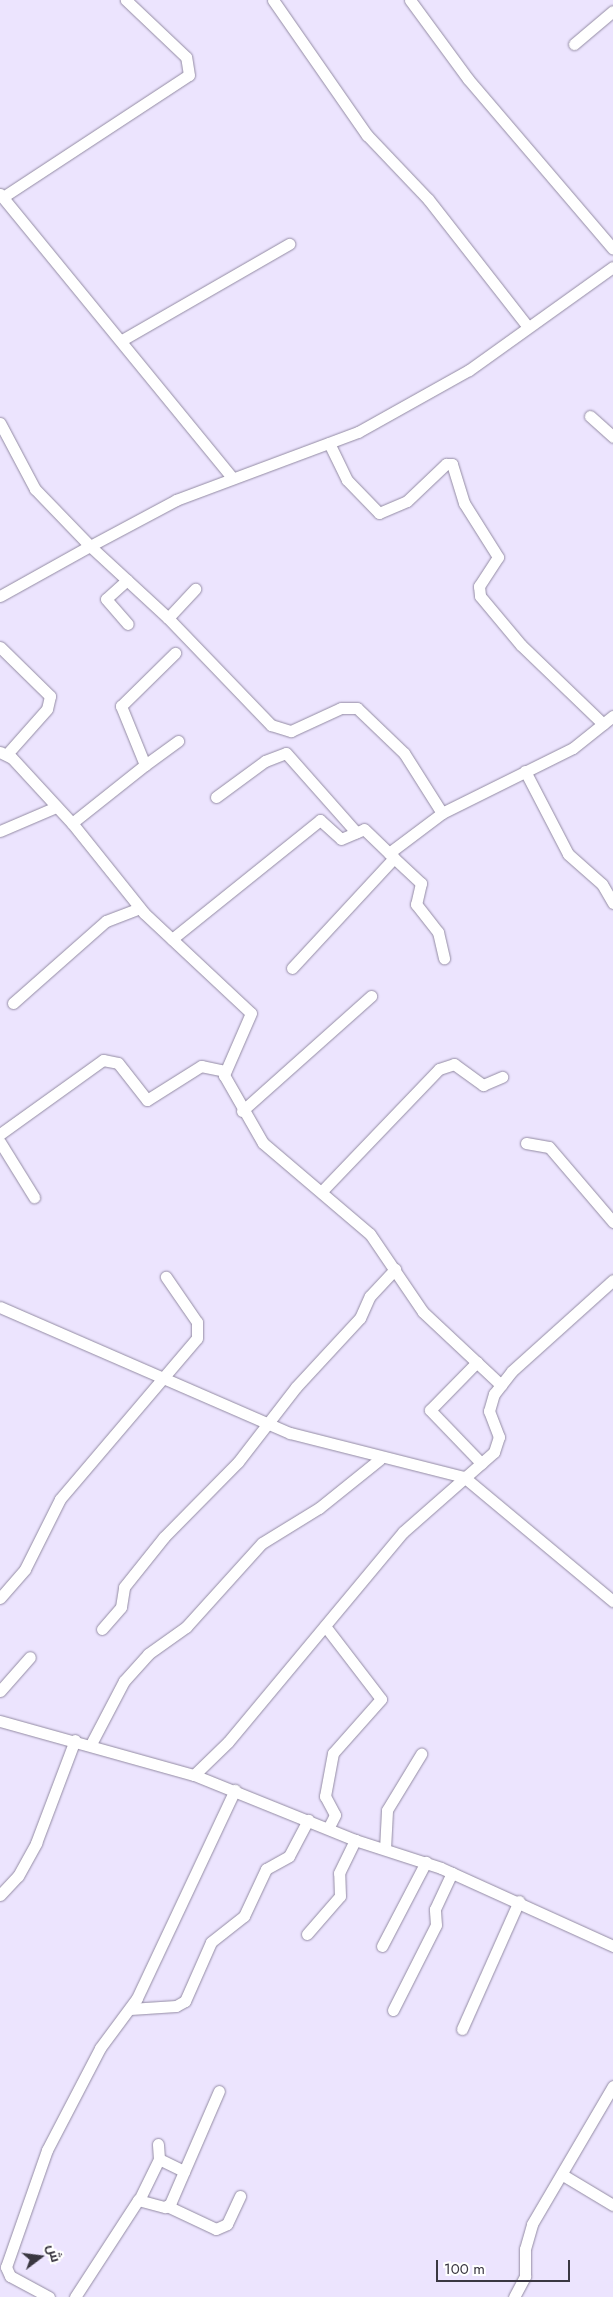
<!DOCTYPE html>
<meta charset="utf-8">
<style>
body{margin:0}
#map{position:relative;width:613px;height:2297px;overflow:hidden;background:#ece4fe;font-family:Jost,Cairo,sans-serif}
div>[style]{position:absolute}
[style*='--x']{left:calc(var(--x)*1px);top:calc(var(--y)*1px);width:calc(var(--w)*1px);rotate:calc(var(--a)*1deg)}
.roads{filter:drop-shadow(0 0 1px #938ba3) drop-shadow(0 0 1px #938ba3)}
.minor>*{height:11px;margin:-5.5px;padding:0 5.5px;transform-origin:5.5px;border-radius:5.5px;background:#fff}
span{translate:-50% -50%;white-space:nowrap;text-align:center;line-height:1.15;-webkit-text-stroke:4.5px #fff;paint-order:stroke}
.north{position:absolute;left:15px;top:2232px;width:50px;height:50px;-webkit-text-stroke:4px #fff;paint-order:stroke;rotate:75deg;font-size:14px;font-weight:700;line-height:20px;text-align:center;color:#3a3741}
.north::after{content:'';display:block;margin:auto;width:18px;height:22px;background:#3a3741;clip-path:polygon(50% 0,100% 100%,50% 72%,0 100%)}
.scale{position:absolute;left:436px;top:2260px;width:134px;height:22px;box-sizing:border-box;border:2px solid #3a3741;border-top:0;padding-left:6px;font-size:15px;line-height:18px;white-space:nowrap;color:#3a3741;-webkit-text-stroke:4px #fff;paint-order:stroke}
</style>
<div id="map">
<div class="roads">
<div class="minor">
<div style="--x:273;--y:0;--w:165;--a:55.2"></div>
<div style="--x:367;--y:135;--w:88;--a:46.4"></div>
<div style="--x:428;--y:199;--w:162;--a:52"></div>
<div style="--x:410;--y:0;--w:98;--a:53.7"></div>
<div style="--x:468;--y:79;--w:223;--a:49.5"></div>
<div style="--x:574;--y:44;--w:51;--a:-40.2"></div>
<div style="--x:0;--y:194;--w:366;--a:50.7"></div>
<div style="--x:3;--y:197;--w:222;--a:-33.3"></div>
<div style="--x:189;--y:75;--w:18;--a:-99"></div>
<div style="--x:186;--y:57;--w:83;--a:-136.5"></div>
<div style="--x:122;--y:340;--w:193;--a:-29.9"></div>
<div style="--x:590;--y:416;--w:31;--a:42"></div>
<div style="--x:0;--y:423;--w:75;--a:62.1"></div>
<div style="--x:35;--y:489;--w:79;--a:46"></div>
<div style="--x:90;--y:546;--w:98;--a:-28.1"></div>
<div style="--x:176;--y:500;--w:194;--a:-20.5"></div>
<div style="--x:358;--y:432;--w:127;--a:-29.2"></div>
<div style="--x:469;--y:370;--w:177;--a:-35.6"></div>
<div style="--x:329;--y:443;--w:41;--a:64.1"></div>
<div style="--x:347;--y:480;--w:46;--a:45.9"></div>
<div style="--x:379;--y:513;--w:30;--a:-23"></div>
<div style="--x:407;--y:501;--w:54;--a:-43.5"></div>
<div style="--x:446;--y:464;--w:6;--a:0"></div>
<div style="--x:452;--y:464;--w:41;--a:72.9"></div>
<div style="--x:464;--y:503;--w:64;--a:57.8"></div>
<div style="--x:498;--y:557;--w:35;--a:123"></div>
<div style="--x:479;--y:586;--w:10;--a:84"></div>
<div style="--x:480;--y:596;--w:64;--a:50.1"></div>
<div style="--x:521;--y:645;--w:114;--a:43.9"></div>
<div style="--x:127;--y:580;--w:28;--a:138"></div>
<div style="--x:106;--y:599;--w:33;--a:49"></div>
<div style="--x:0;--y:596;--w:103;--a:-29.1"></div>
<div style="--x:90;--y:546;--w:106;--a:42.7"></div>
<div style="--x:168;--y:618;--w:149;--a:46.1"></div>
<div style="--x:271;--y:725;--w:21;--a:17"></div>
<div style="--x:291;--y:731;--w:55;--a:-24.7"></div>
<div style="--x:341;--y:708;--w:16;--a:0"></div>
<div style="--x:357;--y:708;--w:65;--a:43.8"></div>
<div style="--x:404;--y:753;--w:71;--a:57.7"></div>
<div style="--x:442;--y:813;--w:146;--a:-26.4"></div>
<div style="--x:573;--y:748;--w:51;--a:-38.7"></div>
<div style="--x:168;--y:618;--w:40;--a:-47"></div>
<div style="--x:0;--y:647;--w:70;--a:44.4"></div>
<div style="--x:50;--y:696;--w:13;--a:103"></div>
<div style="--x:47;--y:709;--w:60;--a:131.6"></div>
<div style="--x:0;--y:752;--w:13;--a:27"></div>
<div style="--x:12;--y:758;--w:88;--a:47.3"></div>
<div style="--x:72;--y:823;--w:115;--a:51.3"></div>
<div style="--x:144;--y:913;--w:146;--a:43.1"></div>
<div style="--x:251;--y:1013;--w:68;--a:113.5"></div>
<div style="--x:224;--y:1075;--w:78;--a:60.2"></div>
<div style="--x:263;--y:1143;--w:140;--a:40.4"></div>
<div style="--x:370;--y:1234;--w:94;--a:55.8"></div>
<div style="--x:423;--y:1312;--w:107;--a:43.1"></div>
<div style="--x:145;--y:765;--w:41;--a:-36"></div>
<div style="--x:525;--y:771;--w:93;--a:62.6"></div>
<div style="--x:568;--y:854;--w:45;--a:41.4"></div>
<div style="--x:602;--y:884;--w:22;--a:60"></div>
<div style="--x:216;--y:797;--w:61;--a:-36.3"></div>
<div style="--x:265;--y:761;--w:22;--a:-21"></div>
<div style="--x:286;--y:753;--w:106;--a:48.5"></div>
<div style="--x:72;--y:823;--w:93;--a:-38.5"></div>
<div style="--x:145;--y:765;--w:64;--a:-112.1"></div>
<div style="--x:121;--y:706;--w:76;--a:-44.5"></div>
<div style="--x:0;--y:831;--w:61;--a:-23.2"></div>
<div style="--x:394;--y:858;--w:37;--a:43"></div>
<div style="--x:421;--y:883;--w:22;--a:103"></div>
<div style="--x:416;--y:904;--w:36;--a:52"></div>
<div style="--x:438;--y:932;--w:27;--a:77"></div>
<div style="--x:172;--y:939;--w:190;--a:-38.8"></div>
<div style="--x:320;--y:820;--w:28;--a:42"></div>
<div style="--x:341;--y:839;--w:25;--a:-23"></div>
<div style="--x:364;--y:829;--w:35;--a:44"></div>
<div style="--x:389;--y:853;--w:66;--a:-37"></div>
<div style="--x:292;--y:968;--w:150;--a:-47.2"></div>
<div style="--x:394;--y:858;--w:7;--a:-135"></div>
<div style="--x:13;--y:1003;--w:124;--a:-41.4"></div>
<div style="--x:106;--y:921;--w:36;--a:-21"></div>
<div style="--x:242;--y:1111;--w:173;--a:-41.7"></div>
<div style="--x:0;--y:1134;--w:127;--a:-35.7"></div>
<div style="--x:103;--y:1060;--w:15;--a:11"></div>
<div style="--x:118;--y:1063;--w:47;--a:51.9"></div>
<div style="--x:147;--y:1100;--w:64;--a:-32.2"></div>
<div style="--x:201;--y:1066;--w:24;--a:12"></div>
<div style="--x:0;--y:1142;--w:65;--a:58.3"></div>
<div style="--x:526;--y:1143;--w:23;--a:10"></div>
<div style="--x:549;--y:1147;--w:99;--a:49.5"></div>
<div style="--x:322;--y:1191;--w:169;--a:-46.2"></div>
<div style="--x:439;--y:1069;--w:16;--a:-18"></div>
<div style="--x:454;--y:1064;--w:36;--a:36"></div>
<div style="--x:483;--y:1085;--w:21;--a:-23"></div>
<div style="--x:0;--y:1307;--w:316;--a:23.5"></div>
<div style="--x:290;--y:1433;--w:179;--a:14.2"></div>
<div style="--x:464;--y:1477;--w:194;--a:39.8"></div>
<div style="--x:477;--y:1362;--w:67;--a:134.4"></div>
<div style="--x:430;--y:1410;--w:74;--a:46.1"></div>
<div style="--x:0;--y:1598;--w:38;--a:-49"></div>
<div style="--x:25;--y:1569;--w:78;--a:-63.4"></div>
<div style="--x:60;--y:1499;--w:211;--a:-49.6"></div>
<div style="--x:197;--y:1338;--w:16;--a:-90"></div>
<div style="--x:197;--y:1322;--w:55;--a:-124.6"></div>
<div style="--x:325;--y:1626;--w:92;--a:52.5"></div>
<div style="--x:381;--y:1699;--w:72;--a:131.6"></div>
<div style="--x:333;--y:1753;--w:44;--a:100.5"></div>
<div style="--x:325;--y:1796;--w:21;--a:62"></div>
<div style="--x:335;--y:1815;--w:13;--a:117"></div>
<div style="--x:102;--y:1629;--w:29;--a:-49"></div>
<div style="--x:121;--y:1607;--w:20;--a:-81"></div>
<div style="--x:124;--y:1587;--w:64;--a:-51.3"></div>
<div style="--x:164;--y:1537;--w:105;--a:-45.4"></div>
<div style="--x:238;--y:1462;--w:95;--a:-52.3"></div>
<div style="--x:296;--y:1387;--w:94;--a:-47.2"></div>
<div style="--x:360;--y:1318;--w:24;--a:-66"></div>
<div style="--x:370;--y:1296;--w:37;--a:-47"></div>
<div style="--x:0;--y:1691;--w:45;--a:-48.6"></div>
<div style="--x:0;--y:1721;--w:201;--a:15.6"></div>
<div style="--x:194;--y:1775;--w:174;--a:22"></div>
<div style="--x:355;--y:1840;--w:90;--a:18"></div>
<div style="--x:441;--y:1868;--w:189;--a:24.4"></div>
<div style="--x:91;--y:1744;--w:71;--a:-62.4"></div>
<div style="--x:124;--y:1681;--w:36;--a:-48"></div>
<div style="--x:148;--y:1654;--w:47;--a:-35.4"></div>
<div style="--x:186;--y:1627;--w:113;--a:-47.9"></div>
<div style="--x:262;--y:1543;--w:67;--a:-31.6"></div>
<div style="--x:319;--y:1508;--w:78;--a:-38.8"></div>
<div style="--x:194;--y:1775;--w:47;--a:-44.1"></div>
<div style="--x:228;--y:1742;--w:273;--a:-50.2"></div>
<div style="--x:403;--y:1532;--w:121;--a:-41.3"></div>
<div style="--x:494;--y:1452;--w:16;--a:-72"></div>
<div style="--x:499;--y:1437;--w:28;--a:-111"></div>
<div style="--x:489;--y:1411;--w:18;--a:-74"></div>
<div style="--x:494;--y:1394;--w:29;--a:-52"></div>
<div style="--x:512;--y:1371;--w:136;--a:-42"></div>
<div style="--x:385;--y:1849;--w:39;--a:-87"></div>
<div style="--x:387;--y:1810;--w:66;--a:-58.7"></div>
<div style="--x:0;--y:1895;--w:26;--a:-47"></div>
<div style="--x:18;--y:1876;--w:38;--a:-61"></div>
<div style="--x:36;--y:1843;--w:110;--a:-69.3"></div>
<div style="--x:307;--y:1934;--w:50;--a:-49"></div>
<div style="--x:340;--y:1896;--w:23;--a:-92"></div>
<div style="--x:339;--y:1873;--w:37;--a:-64"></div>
<div style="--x:382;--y:1946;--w:95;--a:-62.4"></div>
<div style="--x:130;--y:2009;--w:46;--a:-3.7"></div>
<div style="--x:176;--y:2006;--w:10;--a:-29"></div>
<div style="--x:185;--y:2001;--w:64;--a:-66.2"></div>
<div style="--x:211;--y:1942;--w:42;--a:-38.2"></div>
<div style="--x:244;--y:1916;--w:52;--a:-64.9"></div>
<div style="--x:266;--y:1869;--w:26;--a:-29"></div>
<div style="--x:289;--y:1856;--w:41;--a:-62.2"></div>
<div style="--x:393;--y:2010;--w:95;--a:-63.2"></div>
<div style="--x:436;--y:1925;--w:16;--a:-94"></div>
<div style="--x:435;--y:1909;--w:40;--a:-65"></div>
<div style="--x:462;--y:2029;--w:140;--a:-66"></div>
<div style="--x:159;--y:2159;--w:28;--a:26"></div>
<div style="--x:563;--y:2175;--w:58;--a:31"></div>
<div style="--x:140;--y:2198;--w:43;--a:-64"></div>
<div style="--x:159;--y:2159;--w:15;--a:-94"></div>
<div style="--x:167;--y:2206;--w:54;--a:25.1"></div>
<div style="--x:216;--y:2229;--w:12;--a:-24"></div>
<div style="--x:227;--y:2224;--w:31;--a:-65"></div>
<div style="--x:49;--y:2297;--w:44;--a:-151.7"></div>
<div style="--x:10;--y:2276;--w:10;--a:-114"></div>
<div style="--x:6;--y:2267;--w:124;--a:-70.7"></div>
<div style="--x:47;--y:2150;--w:115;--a:-62.5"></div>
<div style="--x:100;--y:2048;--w:62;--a:-53.5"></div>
<div style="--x:137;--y:1998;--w:230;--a:-64.8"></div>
<div style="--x:75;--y:2297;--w:116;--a:-57"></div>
<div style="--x:138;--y:2200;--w:28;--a:15"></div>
<div style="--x:165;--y:2207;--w:6;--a:-31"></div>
<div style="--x:170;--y:2204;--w:123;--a:-66.6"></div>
<div style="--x:514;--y:2297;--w:24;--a:-62"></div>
<div style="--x:525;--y:2276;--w:27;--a:-90"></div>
<div style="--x:525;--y:2249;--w:26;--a:-74"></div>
<div style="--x:532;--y:2224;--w:160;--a:-59.6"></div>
</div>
</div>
<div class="north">ش</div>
<div class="scale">100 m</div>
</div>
